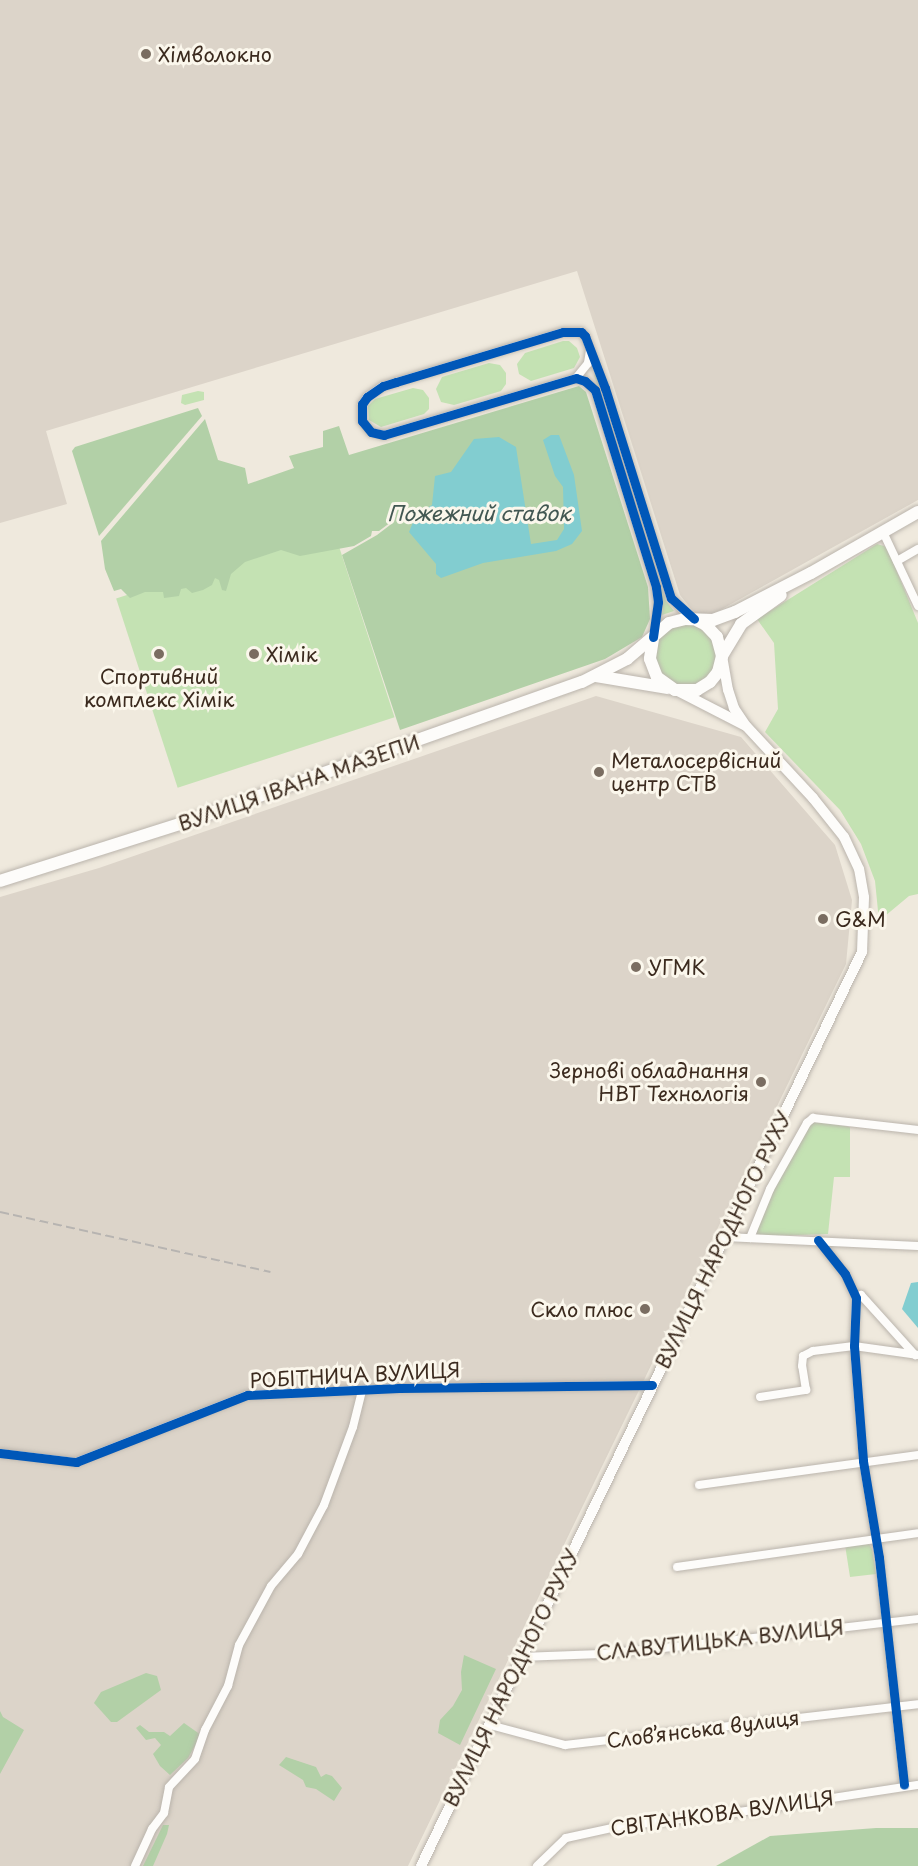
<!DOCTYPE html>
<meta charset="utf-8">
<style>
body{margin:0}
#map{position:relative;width:918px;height:1866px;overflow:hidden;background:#efe9dd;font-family:"Playpen Sans",sans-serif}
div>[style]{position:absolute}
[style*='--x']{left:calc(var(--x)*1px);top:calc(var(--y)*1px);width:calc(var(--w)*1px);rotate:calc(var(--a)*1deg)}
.industrial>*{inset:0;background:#dcd4c9}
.green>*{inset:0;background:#c4e2b3;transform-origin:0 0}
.round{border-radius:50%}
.forest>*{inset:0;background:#b2d0a7}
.water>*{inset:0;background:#82cdd0}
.roads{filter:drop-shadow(0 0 2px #bab4ac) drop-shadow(0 0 2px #bab4ac)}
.minor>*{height:8px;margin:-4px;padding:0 4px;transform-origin:4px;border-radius:4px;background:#fdfcfa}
.secondary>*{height:10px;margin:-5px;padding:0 5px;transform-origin:5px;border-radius:5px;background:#fdfcfa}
.primary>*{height:12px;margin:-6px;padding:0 6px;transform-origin:6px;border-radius:6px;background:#fdfcfa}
.rail>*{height:2px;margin-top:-1px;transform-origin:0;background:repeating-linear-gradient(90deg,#b7b4b1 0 9px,transparent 0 13.5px)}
.cycleway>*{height:9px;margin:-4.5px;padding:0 4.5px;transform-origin:4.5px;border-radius:4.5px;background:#0057b8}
.dots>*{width:16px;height:16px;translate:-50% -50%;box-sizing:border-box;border:3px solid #fbf7ec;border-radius:50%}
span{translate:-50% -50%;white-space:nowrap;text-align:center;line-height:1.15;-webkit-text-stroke:6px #fbf7ec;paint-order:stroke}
.poi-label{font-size:20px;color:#3b2a1e}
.left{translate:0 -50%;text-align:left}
.right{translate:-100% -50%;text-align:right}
.street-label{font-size:20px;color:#3b2a1e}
.water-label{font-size:21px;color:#425752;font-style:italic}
</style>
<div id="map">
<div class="industrial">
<div style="clip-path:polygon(0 0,918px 0,918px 500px,713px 614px,695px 614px,680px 595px,577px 271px,46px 431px,67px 504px,0 523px)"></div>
<div style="clip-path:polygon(596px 696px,741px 737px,835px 845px,852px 900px,846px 964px,408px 1866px,0 1866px,0 897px,99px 868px)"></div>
</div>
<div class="green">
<div style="clip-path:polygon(563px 341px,569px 341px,577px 348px,580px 357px,574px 368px,531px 381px,519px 374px,517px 364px,525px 353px)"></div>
<div style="clip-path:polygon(489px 363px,500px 365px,506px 373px,506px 384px,501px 391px,454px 405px,441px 402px,436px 389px,442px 377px)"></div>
<div style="clip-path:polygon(596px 373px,666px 601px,674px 611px,662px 615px,663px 602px,598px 387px,594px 375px)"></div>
<div style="clip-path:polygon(413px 388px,423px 390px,429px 398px,429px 409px,424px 414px,381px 427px,369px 420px,368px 406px,375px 399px)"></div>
<div style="clip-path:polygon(198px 391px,204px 392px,204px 400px,185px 405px,181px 403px,182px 395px)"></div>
<div style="left:333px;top:528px;width:199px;height:228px;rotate:72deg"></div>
<div style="clip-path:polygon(877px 544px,887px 547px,918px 623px,918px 894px,909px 896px,879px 921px,875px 881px,861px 844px,840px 810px,765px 732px,778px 709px,774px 643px,757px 619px)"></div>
<div class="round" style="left:655px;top:624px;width:62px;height:62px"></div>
<div style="clip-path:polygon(815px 1121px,850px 1127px,850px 1177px,834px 1177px,828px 1234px,770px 1236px,754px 1234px,778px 1182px,808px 1127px)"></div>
<div style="clip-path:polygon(869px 1544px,872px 1549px,876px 1574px,850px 1577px,845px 1545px)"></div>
</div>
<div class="forest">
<div style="clip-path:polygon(579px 386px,586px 392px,648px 587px,650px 619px,642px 637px,605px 659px,400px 730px,342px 555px,377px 535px,394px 522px,396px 515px,391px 522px,379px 531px,372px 531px,371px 536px,354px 546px,300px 556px,281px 550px,245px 562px,231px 574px,226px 591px,222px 590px,219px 580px,215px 578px,212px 585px,203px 590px,192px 593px,186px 588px,181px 589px,179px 596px,164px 598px,163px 592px,145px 592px,130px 598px,121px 589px,114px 591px,105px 569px,101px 541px,205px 419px,218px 460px,245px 468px,248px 484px,294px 468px,289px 456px,323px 447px,323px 431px,339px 426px,349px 455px)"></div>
<div style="clip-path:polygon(198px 408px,202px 416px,99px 536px,72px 451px,75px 447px)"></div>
<div style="clip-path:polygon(464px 1655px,496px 1669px,460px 1745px,438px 1733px,440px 1720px,453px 1706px,462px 1690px,461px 1672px)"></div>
<div style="clip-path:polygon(146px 1673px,157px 1676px,161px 1690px,117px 1722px,111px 1722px,94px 1703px,101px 1692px)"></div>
<div style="clip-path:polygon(0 1711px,3px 1717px,24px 1730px,0 1774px)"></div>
<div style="clip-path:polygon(184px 1723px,201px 1735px,188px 1758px,170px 1775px,160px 1766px,153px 1754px,161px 1745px,155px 1738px,146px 1740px,136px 1728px,140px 1725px,149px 1732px,164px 1732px,170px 1736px)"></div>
<div style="clip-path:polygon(286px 1757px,316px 1767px,321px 1777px,326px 1774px,332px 1776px,342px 1788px,334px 1801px,316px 1789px,306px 1787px,303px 1780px,279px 1765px)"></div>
<div style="clip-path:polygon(163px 1825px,169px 1825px,167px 1834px,153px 1866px,143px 1866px)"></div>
<div style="clip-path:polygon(876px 1828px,918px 1828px,918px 1866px,716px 1866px,770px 1836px)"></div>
</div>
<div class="water">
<div style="clip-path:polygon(551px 435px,559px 435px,574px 475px,582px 531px,572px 544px,556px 551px,483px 563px,441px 578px,436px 574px,436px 564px,409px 532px,416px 515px,432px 505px,435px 476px,451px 472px,474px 439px,499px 437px,516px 447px,531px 544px,557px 540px,564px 529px,563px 487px,555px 476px,543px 440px)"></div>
<div style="clip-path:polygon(918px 1282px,918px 1328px,902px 1309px,911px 1283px)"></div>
</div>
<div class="roads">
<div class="minor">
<div style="--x:576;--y:378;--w:19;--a:-51"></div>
<div style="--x:588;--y:363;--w:12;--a:-81"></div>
<div style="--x:883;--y:532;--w:82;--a:64.7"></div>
<div style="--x:897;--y:561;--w:24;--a:-30"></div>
<div style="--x:654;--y:637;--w:35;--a:-83"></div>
<div style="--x:658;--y:602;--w:15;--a:-98"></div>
<div style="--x:656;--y:587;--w:206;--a:-107.2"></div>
<div style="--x:595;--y:390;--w:13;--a:-138"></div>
<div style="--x:585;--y:381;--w:9;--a:-162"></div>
<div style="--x:576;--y:378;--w:200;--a:163.5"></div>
<div style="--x:384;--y:435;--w:13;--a:-167"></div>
<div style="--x:371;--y:432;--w:14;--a:-129"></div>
<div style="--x:362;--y:421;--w:17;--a:-90"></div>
<div style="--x:362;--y:404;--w:9;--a:-54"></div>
<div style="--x:367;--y:397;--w:19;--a:-35"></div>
<div style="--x:383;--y:386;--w:14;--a:-17"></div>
<div style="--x:396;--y:382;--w:174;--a:-16.7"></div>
<div style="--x:563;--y:332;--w:18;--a:0"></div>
<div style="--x:581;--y:332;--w:6;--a:45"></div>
<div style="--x:585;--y:336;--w:56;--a:69"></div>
<div style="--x:605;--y:388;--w:220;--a:72.6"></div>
<div style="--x:671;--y:598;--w:30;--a:45"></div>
<div style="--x:725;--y:1237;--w:193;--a:2.7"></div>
<div style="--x:750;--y:1238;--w:53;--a:-67.8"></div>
<div style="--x:770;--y:1189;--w:76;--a:-60.7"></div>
<div style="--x:807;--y:1123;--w:8;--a:-40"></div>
<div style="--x:813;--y:1118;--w:106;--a:6.5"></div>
<div style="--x:818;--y:1240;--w:43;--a:51.5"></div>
<div style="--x:845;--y:1274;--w:26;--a:65"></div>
<div style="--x:856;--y:1298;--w:48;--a:92.4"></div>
<div style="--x:854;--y:1346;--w:115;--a:85.5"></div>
<div style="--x:863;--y:1461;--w:98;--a:80.6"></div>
<div style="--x:879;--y:1558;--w:228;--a:83.7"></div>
<div style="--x:856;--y:1298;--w:6;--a:-31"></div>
<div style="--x:861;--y:1295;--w:81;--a:48"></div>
<div style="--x:760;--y:1397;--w:47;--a:-8.7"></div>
<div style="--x:806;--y:1390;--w:24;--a:-99"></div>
<div style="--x:802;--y:1366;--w:10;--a:-84"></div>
<div style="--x:803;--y:1356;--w:11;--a:-27"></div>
<div style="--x:813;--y:1351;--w:41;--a:-7"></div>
<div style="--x:854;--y:1346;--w:65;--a:8"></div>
<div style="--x:0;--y:1453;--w:77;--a:6.8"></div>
<div style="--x:76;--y:1462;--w:184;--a:-21.4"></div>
<div style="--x:247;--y:1395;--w:152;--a:-2.6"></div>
<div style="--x:399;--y:1388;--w:253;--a:-0.7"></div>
<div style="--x:699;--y:1485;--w:221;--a:-7.8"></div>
<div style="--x:677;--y:1567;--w:243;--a:-8"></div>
<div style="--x:521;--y:1657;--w:80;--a:-2.1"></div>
<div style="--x:601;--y:1654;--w:83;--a:-5.5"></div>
<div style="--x:684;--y:1646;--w:236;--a:-6.6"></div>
<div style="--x:490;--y:1725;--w:78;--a:14.9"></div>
<div style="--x:565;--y:1745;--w:355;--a:-6.6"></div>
<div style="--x:135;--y:1866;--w:41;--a:-65.3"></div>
<div style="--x:152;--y:1829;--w:20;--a:-53"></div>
<div style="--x:164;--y:1813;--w:26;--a:-79"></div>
<div style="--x:169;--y:1787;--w:38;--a:-47"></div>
<div style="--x:195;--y:1759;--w:31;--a:-71"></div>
<div style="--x:205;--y:1730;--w:50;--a:-62.4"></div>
<div style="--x:228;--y:1686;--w:42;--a:-75"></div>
<div style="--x:239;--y:1645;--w:67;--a:-61.5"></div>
<div style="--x:271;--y:1586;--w:42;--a:-49.8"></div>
<div style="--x:298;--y:1554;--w:55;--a:-62"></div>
<div style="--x:324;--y:1505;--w:83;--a:-69.6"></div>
<div style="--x:353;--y:1427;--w:38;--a:-76"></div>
<div style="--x:537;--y:1866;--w:40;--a:-44"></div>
<div style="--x:566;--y:1838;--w:51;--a:-12.4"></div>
<div style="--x:616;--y:1827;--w:139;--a:-7"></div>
<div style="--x:754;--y:1810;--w:166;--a:-8.7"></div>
</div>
<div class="secondary">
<div style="--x:676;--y:690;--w:76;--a:27.2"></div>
<div style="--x:421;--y:1866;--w:1015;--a:-64.24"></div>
<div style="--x:862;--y:952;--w:55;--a:-87.9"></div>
<div style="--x:864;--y:897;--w:28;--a:-100"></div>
<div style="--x:859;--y:869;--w:35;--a:-115"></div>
<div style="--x:844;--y:837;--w:50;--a:-128.5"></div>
<div style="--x:813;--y:798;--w:98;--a:-132.9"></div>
<div style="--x:746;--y:726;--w:22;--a:-124"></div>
<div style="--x:734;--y:708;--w:19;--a:-108"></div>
<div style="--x:728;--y:690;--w:35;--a:-100"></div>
</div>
<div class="primary">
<div style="--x:653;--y:639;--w:20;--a:99"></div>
<div style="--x:650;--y:659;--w:19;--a:69"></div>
<div style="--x:657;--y:677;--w:22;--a:36"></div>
<div style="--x:675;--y:690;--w:22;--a:0"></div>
<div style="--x:697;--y:690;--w:15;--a:-32"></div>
<div style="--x:710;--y:682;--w:13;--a:-51"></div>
<div style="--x:718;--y:672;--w:16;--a:-76"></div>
<div style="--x:722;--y:656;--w:20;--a:-105"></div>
<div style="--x:717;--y:637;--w:16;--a:-133"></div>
<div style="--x:706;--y:625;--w:9;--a:-153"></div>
<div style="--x:722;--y:656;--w:37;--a:-59"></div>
<div style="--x:741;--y:624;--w:49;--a:-35.9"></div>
<div style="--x:596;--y:676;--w:73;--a:9.5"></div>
<div style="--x:0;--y:881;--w:189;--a:-17.6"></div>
<div style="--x:180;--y:824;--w:426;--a:-19.5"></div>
<div style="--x:582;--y:682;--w:51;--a:-27.1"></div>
<div style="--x:627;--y:659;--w:55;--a:-40.6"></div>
<div style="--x:669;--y:623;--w:16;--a:-14"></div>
<div style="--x:685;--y:619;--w:28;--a:2"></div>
<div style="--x:713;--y:620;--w:23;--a:-20"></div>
<div style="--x:735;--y:612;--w:85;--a:-27.2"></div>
<div style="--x:811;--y:573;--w:123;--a:-29.7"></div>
</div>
</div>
<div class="rail">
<div style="--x:0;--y:1212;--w:277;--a:12.5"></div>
</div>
<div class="cycleway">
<div style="--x:653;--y:637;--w:35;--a:-82"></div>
<div style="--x:658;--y:602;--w:15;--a:-98"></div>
<div style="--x:656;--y:587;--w:206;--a:-107.2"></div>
<div style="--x:595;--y:390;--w:13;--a:-138"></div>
<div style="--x:585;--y:381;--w:9;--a:-162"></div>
<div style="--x:576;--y:378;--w:200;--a:163.5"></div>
<div style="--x:384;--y:435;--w:13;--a:-167"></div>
<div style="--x:371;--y:432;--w:14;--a:-129"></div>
<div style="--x:362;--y:421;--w:17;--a:-90"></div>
<div style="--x:362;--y:404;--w:9;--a:-54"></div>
<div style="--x:367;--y:397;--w:19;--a:-35"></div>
<div style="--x:383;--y:386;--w:14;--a:-17"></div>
<div style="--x:396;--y:382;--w:174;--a:-16.7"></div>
<div style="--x:563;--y:332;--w:18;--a:0"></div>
<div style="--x:581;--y:332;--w:6;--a:45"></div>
<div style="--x:585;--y:336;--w:56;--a:69"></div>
<div style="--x:605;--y:388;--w:220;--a:72.6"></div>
<div style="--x:671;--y:598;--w:31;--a:42"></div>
<div style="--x:818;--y:1240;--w:43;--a:51.5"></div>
<div style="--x:845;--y:1274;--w:26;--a:65"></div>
<div style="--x:856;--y:1298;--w:48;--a:92.4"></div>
<div style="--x:854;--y:1346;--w:115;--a:85.5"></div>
<div style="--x:863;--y:1461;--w:98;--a:80.6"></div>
<div style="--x:879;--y:1558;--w:228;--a:83.7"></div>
<div style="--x:0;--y:1453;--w:77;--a:6.8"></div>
<div style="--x:76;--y:1462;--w:184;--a:-21.4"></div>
<div style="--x:247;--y:1395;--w:152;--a:-2.6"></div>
<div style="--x:399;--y:1388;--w:253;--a:-0.7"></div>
</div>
<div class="dots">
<div style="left:146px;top:54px;background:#7a6d61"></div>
<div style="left:159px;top:654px;background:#7a6d61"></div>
<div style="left:254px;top:654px;background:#7a6d61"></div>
<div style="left:599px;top:772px;background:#7a6d61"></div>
<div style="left:823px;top:919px;background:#7a6d61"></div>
<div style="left:636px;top:967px;background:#7a6d61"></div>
<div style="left:761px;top:1082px;background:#7a6d61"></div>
<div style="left:645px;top:1309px;background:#7a6d61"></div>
</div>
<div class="poi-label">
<span class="left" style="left:158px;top:54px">Хімволокно</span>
<span class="left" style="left:266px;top:654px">Хімік</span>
<span style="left:159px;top:688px">Спортивний<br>комплекс Хімік</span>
<span class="left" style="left:611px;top:772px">Металосервісний<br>центр СТВ</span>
<span class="left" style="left:835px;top:919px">G&amp;M</span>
<span class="left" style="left:648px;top:967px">УГМК</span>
<span class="right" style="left:749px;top:1082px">Зернові обладнання<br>НВТ Технологія</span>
<span class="right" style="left:633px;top:1309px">Скло плюс</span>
</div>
<div class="street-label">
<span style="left:299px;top:783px;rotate:-19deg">ВУЛИЦЯ ІВАНА МАЗЕПИ</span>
<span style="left:723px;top:1240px;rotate:-64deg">ВУЛИЦЯ НАРОДНОГО РУХУ</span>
<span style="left:355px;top:1375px;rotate:-3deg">РОБІТНИЧА ВУЛИЦЯ</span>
<span style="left:720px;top:1640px;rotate:-6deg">СЛАВУТИЦЬКА ВУЛИЦЯ</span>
<span style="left:511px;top:1678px;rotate:-64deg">ВУЛИЦЯ НАРОДНОГО РУХУ</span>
<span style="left:703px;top:1729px;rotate:-7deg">Словʼянська вулиця</span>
<span style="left:722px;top:1813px;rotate:-8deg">СВІТАНКОВА ВУЛИЦЯ</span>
</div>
<div class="water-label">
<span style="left:479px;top:512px">Пожежний ставок</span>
</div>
</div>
